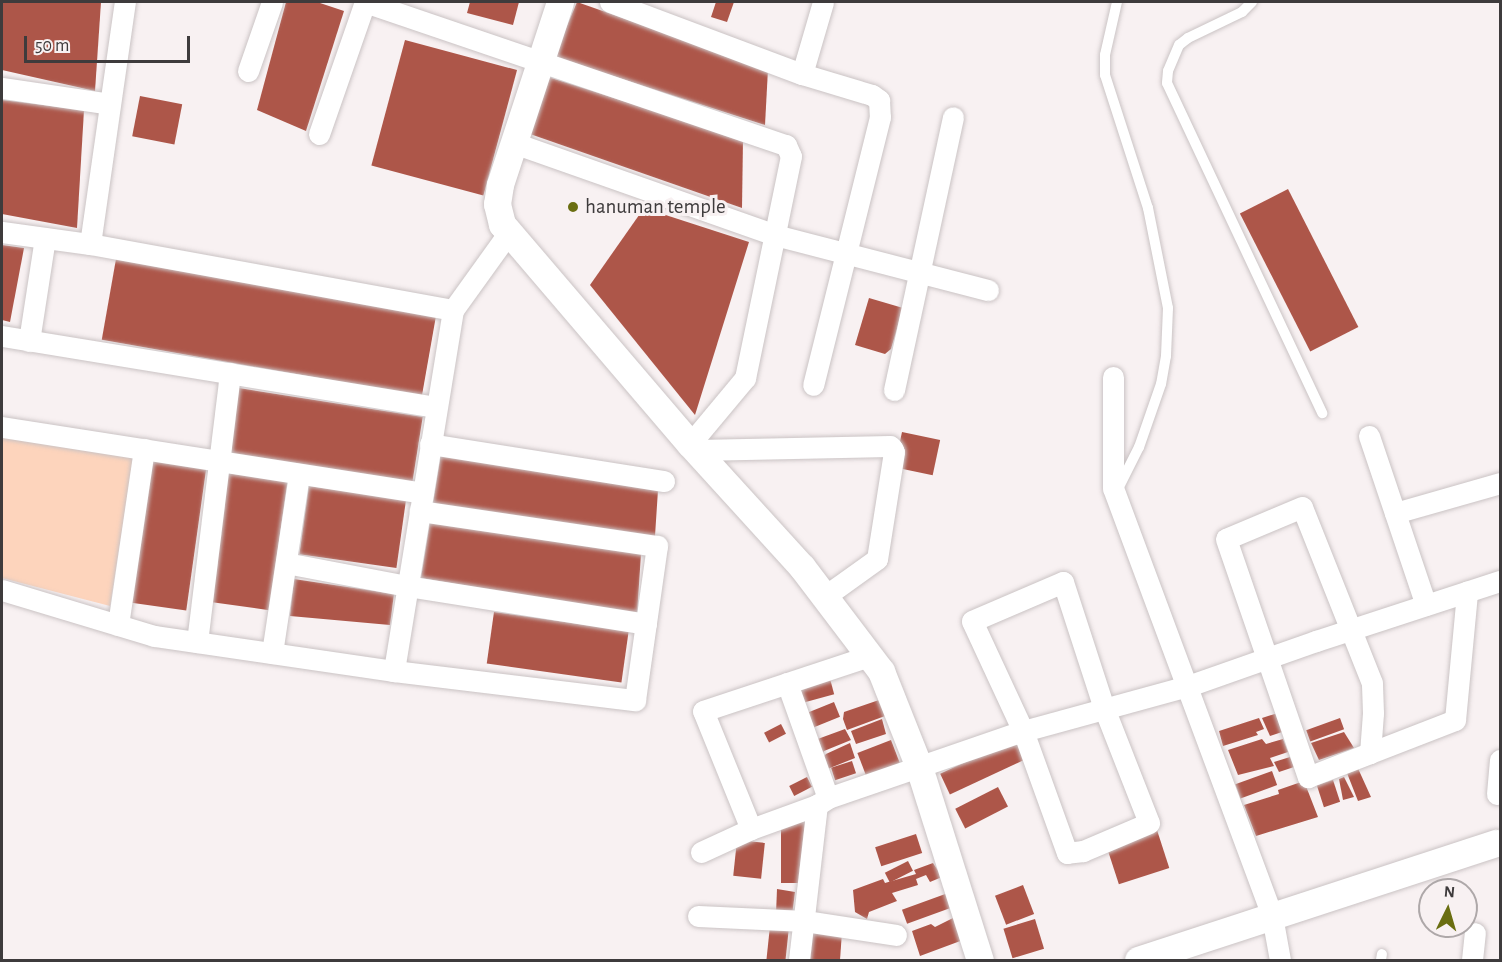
<!DOCTYPE html>
<style>
body{margin:0}
#map{position:relative;width:1502px;height:962px;overflow:hidden;background:#f8f1f2;font-family:"Alegreya Sans",sans-serif}
div>[style]{position:absolute}
[style*='--x']{left:calc(var(--x)*1px);top:calc(var(--y)*1px);width:calc(var(--w)*1px);rotate:calc(var(--a)*1deg)}
.green>*{inset:0;background:#fdd4bc}
.building>*{inset:0;background:#ad5649;transform-origin:0 0}
.roads{filter:drop-shadow(0 0 2px #cac3c4) drop-shadow(0 0 2px #cac3c4)}
.service>*{height:10px;margin:-5px;padding:0 5px;transform-origin:5px;border-radius:5px;background:#fff}
.minor>*{height:21px;margin:-10.5px;padding:0 10.5px;transform-origin:10.5px;border-radius:10.5px;background:#fff}
.tertiary>*{height:27px;margin:-13.5px;padding:0 13.5px;transform-origin:13.5px;border-radius:13.5px;background:#fff}
.dots>*{width:16px;height:16px;translate:-50% -50%;box-sizing:border-box;border:3px solid #f8f1f2;border-radius:50%}
span{translate:-50% -50%;white-space:nowrap;text-align:center;line-height:1.15;-webkit-text-stroke:6px #f8f1f2;paint-order:stroke}
.poi-label{font-size:21px;color:#3e3b3c}
.left{translate:0 -50%;text-align:left}
.frame{position:absolute;inset:0;border:3px solid #3e3b3c;pointer-events:none}
.north{position:absolute;left:1418px;top:878px;width:60px;height:60px;box-sizing:border-box;background:#f8f1f2;border:2px solid #aea8a9;border-radius:50%;rotate:5deg;font-size:16px;font-weight:700;line-height:24px;text-align:center;color:#3e3b3c}
.north::after{content:'';display:block;margin:auto;width:21px;height:27px;background:#6a6e11;clip-path:polygon(50% 0,100% 100%,50% 72%,0 100%)}
.scale{position:absolute;left:24px;top:36px;width:166px;height:27px;box-sizing:border-box;border:3px solid #3e3b3c;border-top:0;padding-left:8px;font-size:18px;line-height:21px;white-space:nowrap;color:#3e3b3c;-webkit-text-stroke:4px #f8f1f2;paint-order:stroke}
</style>
<div id="map">
<div class="green">
<div style="clip-path:polygon(2px 436px,134px 455px,110px 606px,2px 578px)"></div>
</div>
<div class="building">
<div style="clip-path:polygon(2px 2px,101px 2px,95px 91px,2px 70px)"></div>
<div style="clip-path:polygon(286px 2px,317px 2px,344px 11px,306px 131px,257px 110px)"></div>
<div style="clip-path:polygon(470px 2px,519px 2px,513px 25px,467px 13px)"></div>
<div style="clip-path:polygon(577px 2px,768px 69px,765px 125px,554px 57px)"></div>
<div style="clip-path:polygon(716px 2px,734px 2px,727px 22px,711px 17px)"></div>
<div style="left:405px;top:40px;width:116px;height:130px;rotate:15deg"></div>
<div style="clip-path:polygon(548px 77px,743px 139px,742px 208px,530px 134px)"></div>
<div style="left:140px;top:96px;width:43px;height:41px;rotate:11deg"></div>
<div style="clip-path:polygon(2px 100px,84px 110px,77px 228px,2px 214px)"></div>
<div style="left:1288px;top:189px;width:155px;height:54px;rotate:63deg"></div>
<div style="clip-path:polygon(644px 208px,749px 242px,695px 415px,590px 285px)"></div>
<div style="clip-path:polygon(2px 245px,24px 248px,10px 322px,2px 320px)"></div>
<div style="left:116px;top:259px;width:325px;height:82px;rotate:10deg"></div>
<div style="clip-path:polygon(869px 298px,903px 308px,891px 349px,885px 354px,855px 345px)"></div>
<div style="left:239px;top:388px;width:186px;height:66px;rotate:9deg"></div>
<div style="left:902px;top:432px;width:39px;height:36px;rotate:12deg"></div>
<div style="clip-path:polygon(441px 454px,658px 490px,655px 536px,641px 554px,637px 615px,421px 578px)"></div>
<div style="left:150px;top:459px;width:57px;height:145px;rotate:8deg"></div>
<div style="left:227px;top:473px;width:61px;height:130px;rotate:8deg"></div>
<div style="left:309px;top:486px;width:98px;height:69px;rotate:8deg"></div>
<div style="clip-path:polygon(294px 579px,394px 594px,390px 625px,290px 616px)"></div>
<div style="left:494px;top:612px;width:136px;height:52px;rotate:8deg"></div>
<div style="left:829px;top:675px;width:20px;height:37px;rotate:75deg"></div>
<div style="clip-path:polygon(879px 700px,885px 716px,847px 730px,843px 719px,844px 712px)"></div>
<div style="left:834px;top:702px;width:16px;height:30px;rotate:68deg"></div>
<div style="clip-path:polygon(1281px 712px,1285px 731px,1270px 736px,1262px 718px)"></div>
<div style="clip-path:polygon(1259px 718px,1264px 729px,1256px 732px,1258px 735px,1223px 746px,1219px 731px)"></div>
<div style="left:1340px;top:718px;width:12px;height:36px;rotate:70deg"></div>
<div style="clip-path:polygon(882px 719px,886px 734px,856px 744px,851px 731px)"></div>
<div style="left:781px;top:724px;width:11px;height:19px;rotate:63deg"></div>
<div style="clip-path:polygon(845px 729px,851px 740px,824px 751px,819px 759px,815px 740px)"></div>
<div style="clip-path:polygon(1344px 732px,1354px 748px,1319px 760px,1311px 743px)"></div>
<div style="left:1019px;top:737px;width:23px;height:87px;rotate:65deg"></div>
<div style="clip-path:polygon(1262px 739px,1266px 744px,1283px 739px,1288px 752px,1270px 758px,1274px 766px,1238px 775px,1228px 750px)"></div>
<div style="left:891px;top:740px;width:26px;height:36px;rotate:69deg"></div>
<div style="clip-path:polygon(850px 743px,855px 758px,825px 770px,820px 761px,826px 754px)"></div>
<div style="clip-path:polygon(1290px 757px,1294px 767px,1279px 772px,1274px 762px)"></div>
<div style="left:852px;top:761px;width:13px;height:22px;rotate:72deg"></div>
<div style="clip-path:polygon(1356px 764px,1371px 797px,1358px 801px,1345px 768px)"></div>
<div style="left:1272px;top:771px;width:15px;height:39px;rotate:70deg"></div>
<div style="left:807px;top:777px;width:11px;height:20px;rotate:63deg"></div>
<div style="clip-path:polygon(1344px 777px,1354px 797px,1343px 800px,1339px 779px)"></div>
<div style="left:1333px;top:780px;width:23px;height:17px;rotate:72deg"></div>
<div style="clip-path:polygon(1304px 781px,1318px 817px,1256px 836px,1244px 805px,1279px 794px,1278px 790px)"></div>
<div style="left:998px;top:787px;width:22px;height:48px;rotate:63deg"></div>
<div style="left:781px;top:822px;width:24px;height:61px"></div>
<div style="left:1156px;top:827px;width:43px;height:53px;rotate:72deg"></div>
<div style="left:916px;top:834px;width:20px;height:43px;rotate:72deg"></div>
<div style="left:737px;top:840px;width:28px;height:36px;rotate:6deg"></div>
<div style="left:908px;top:861px;width:11px;height:26px;rotate:63deg"></div>
<div style="clip-path:polygon(933px 863px,942px 877px,930px 882px,926px 875px,916px 879px,918px 885px,892px 893px,897px 901px,869px 912px,867px 919px,855px 912px,853px 890px,883px 879px,885px 883px,916px 874px,914px 870px)"></div>
<div style="left:1023px;top:885px;width:31px;height:30px;rotate:69deg"></div>
<div style="clip-path:polygon(777px 889px,795px 892px,792px 916px,776px 914px)"></div>
<div style="left:948px;top:893px;width:15px;height:49px;rotate:70deg"></div>
<div style="clip-path:polygon(955px 917px,963px 940px,920px 956px,912px 931px,931px 924px,935px 927px)"></div>
<div style="left:1035px;top:919px;width:31px;height:33px;rotate:73deg"></div>
<div style="left:770px;top:926px;width:19px;height:34px;rotate:6deg"></div>
<div style="clip-path:polygon(809px 929px,842px 932px,840px 960px,805px 960px)"></div>
</div>
<div class="roads">
<div class="service">
<div style="--x:1117;--y:2;--w:54;--a:102.8"></div>
<div style="--x:1105;--y:55;--w:20;--a:90"></div>
<div style="--x:1105;--y:75;--w:140;--a:72.1"></div>
<div style="--x:1148;--y:208;--w:102;--a:78.7"></div>
<div style="--x:1168;--y:308;--w:48;--a:92.4"></div>
<div style="--x:1166;--y:356;--w:28;--a:100"></div>
<div style="--x:1161;--y:384;--w:67;--a:109.2"></div>
<div style="--x:1139;--y:447;--w:49;--a:116.6"></div>
<div style="--x:1252;--y:2;--w:14;--a:135"></div>
<div style="--x:1242;--y:12;--w:60;--a:154.3"></div>
<div style="--x:1188;--y:38;--w:11;--a:142"></div>
<div style="--x:1179;--y:45;--w:28;--a:113"></div>
<div style="--x:1168;--y:71;--w:12;--a:95"></div>
<div style="--x:1167;--y:83;--w:365;--a:64.8"></div>
<div style="--x:1381;--y:960;--w:6;--a:-81"></div>
</div>
<div class="minor">
<div style="--x:365;--y:2;--w:445;--a:18.8"></div>
<div style="--x:786;--y:145;--w:12;--a:66"></div>
<div style="--x:791;--y:156;--w:227;--a:101.7"></div>
<div style="--x:745;--y:378;--w:86;--a:129.8"></div>
<div style="--x:610;--y:2;--w:205;--a:20.6"></div>
<div style="--x:802;--y:74;--w:73;--a:16.7"></div>
<div style="--x:872;--y:95;--w:9;--a:36"></div>
<div style="--x:879;--y:100;--w:17;--a:87"></div>
<div style="--x:880;--y:117;--w:276;--a:104"></div>
<div style="--x:248;--y:71;--w:73;--a:-70.8"></div>
<div style="--x:802;--y:74;--w:75;--a:-73.7"></div>
<div style="--x:2;--y:88;--w:109;--a:8.4"></div>
<div style="--x:319;--y:134;--w:140;--a:-70.8"></div>
<div style="--x:514;--y:143;--w:277;--a:19.4"></div>
<div style="--x:775;--y:235;--w:220;--a:14.5"></div>
<div style="--x:2;--y:232;--w:89;--a:7.8"></div>
<div style="--x:90;--y:244;--w:369;--a:10.3"></div>
<div style="--x:453;--y:310;--w:366;--a:99.3"></div>
<div style="--x:90;--y:244;--w:245;--a:-81.8"></div>
<div style="--x:453;--y:310;--w:96;--a:-54.3"></div>
<div style="--x:2;--y:336;--w:440;--a:9.3"></div>
<div style="--x:29;--y:341;--w:104;--a:-81.2"></div>
<div style="--x:1113;--y:377;--w:111;--a:90"></div>
<div style="--x:1113;--y:488;--w:457;--a:69.6"></div>
<div style="--x:1272;--y:916;--w:45;--a:79.7"></div>
<div style="--x:894;--y:390;--w:279;--a:-77.8"></div>
<div style="--x:2;--y:427;--w:426;--a:8.9"></div>
<div style="--x:1369;--y:436;--w:178;--a:71.4"></div>
<div style="--x:430;--y:444;--w:237;--a:9"></div>
<div style="--x:697;--y:450;--w:193;--a:-1.2"></div>
<div style="--x:890;--y:446;--w:3;--a:45"></div>
<div style="--x:892;--y:448;--w:4;--a:63"></div>
<div style="--x:894;--y:452;--w:108;--a:99"></div>
<div style="--x:877;--y:559;--w:65;--a:144.4"></div>
<div style="--x:1395;--y:513;--w:109;--a:-15.9"></div>
<div style="--x:286;--y:563;--w:123;--a:10.8"></div>
<div style="--x:407;--y:586;--w:242;--a:9"></div>
<div style="--x:1063;--y:582;--w:133;--a:72"></div>
<div style="--x:1104;--y:708;--w:123;--a:68.6"></div>
<div style="--x:1149;--y:823;--w:72;--a:157"></div>
<div style="--x:1083;--y:851;--w:16;--a:173"></div>
<div style="--x:1067;--y:853;--w:130;--a:-109.8"></div>
<div style="--x:1023;--y:731;--w:121;--a:-114.9"></div>
<div style="--x:972;--y:621;--w:99;--a:-23.2"></div>
<div style="--x:2;--y:590;--w:159;--a:16.8"></div>
<div style="--x:154;--y:636;--w:243;--a:8.3"></div>
<div style="--x:394;--y:671;--w:243;--a:6.9"></div>
<div style="--x:635;--y:700;--w:156;--a:-81.9"></div>
<div style="--x:657;--y:546;--w:240;--a:-171.6"></div>
<div style="--x:118;--y:625;--w:178;--a:-81.6"></div>
<div style="--x:197;--y:642;--w:271;--a:-83"></div>
<div style="--x:272;--y:653;--w:181;--a:-81.4"></div>
<div style="--x:787;--y:683;--w:122;--a:70.4"></div>
<div style="--x:1370;--y:753;--w:40;--a:-85.7"></div>
<div style="--x:1373;--y:713;--w:30;--a:-92"></div>
<div style="--x:1372;--y:683;--w:189;--a:-111.7"></div>
<div style="--x:1302;--y:507;--w:82;--a:157.2"></div>
<div style="--x:1226;--y:539;--w:252;--a:71"></div>
<div style="--x:1308;--y:777;--w:66;--a:-21.2"></div>
<div style="--x:1370;--y:753;--w:91;--a:-21.2"></div>
<div style="--x:1455;--y:720;--w:129;--a:-84.6"></div>
<div style="--x:1497;--y:794;--w:34;--a:-85"></div>
<div style="--x:751;--y:829;--w:127;--a:-112.1"></div>
<div style="--x:703;--y:711;--w:175;--a:-18.3"></div>
<div style="--x:701;--y:852;--w:55;--a:-24.7"></div>
<div style="--x:751;--y:829;--w:70;--a:-20"></div>
<div style="--x:817;--y:805;--w:13;--a:-32"></div>
<div style="--x:828;--y:798;--w:206;--a:-19"></div>
<div style="--x:1023;--y:731;--w:171;--a:-15.3"></div>
<div style="--x:1188;--y:686;--w:136;--a:-19.4"></div>
<div style="--x:1316;--y:641;--w:194;--a:-18.1"></div>
<div style="--x:698;--y:916;--w:107;--a:2.7"></div>
<div style="--x:805;--y:921;--w:92;--a:8.7"></div>
<div style="--x:799;--y:960;--w:156;--a:-83.4"></div>
<div style="--x:1472;--y:960;--w:27;--a:-84"></div>
</div>
<div class="tertiary">
<div style="--x:560;--y:2;--w:193;--a:108.2"></div>
<div style="--x:500;--y:185;--w:19;--a:99"></div>
<div style="--x:497;--y:204;--w:21;--a:76"></div>
<div style="--x:502;--y:224;--w:289;--a:49.5"></div>
<div style="--x:690;--y:444;--w:166;--a:47.7"></div>
<div style="--x:802;--y:567;--w:131;--a:52.8"></div>
<div style="--x:881;--y:671;--w:103;--a:68.4"></div>
<div style="--x:919;--y:767;--w:202;--a:72.5"></div>
<div style="--x:1138;--y:960;--w:377;--a:-18.1"></div>
</div>
</div>
<div class="dots">
<div style="left:573px;top:207px;background:#6a6e11"></div>
</div>
<div class="poi-label">
<span class="left" style="left:585px;top:207px">hanuman temple</span>
</div>
<div class="frame"></div>
<div class="north">N</div>
<div class="scale">50 m</div>
</div>
